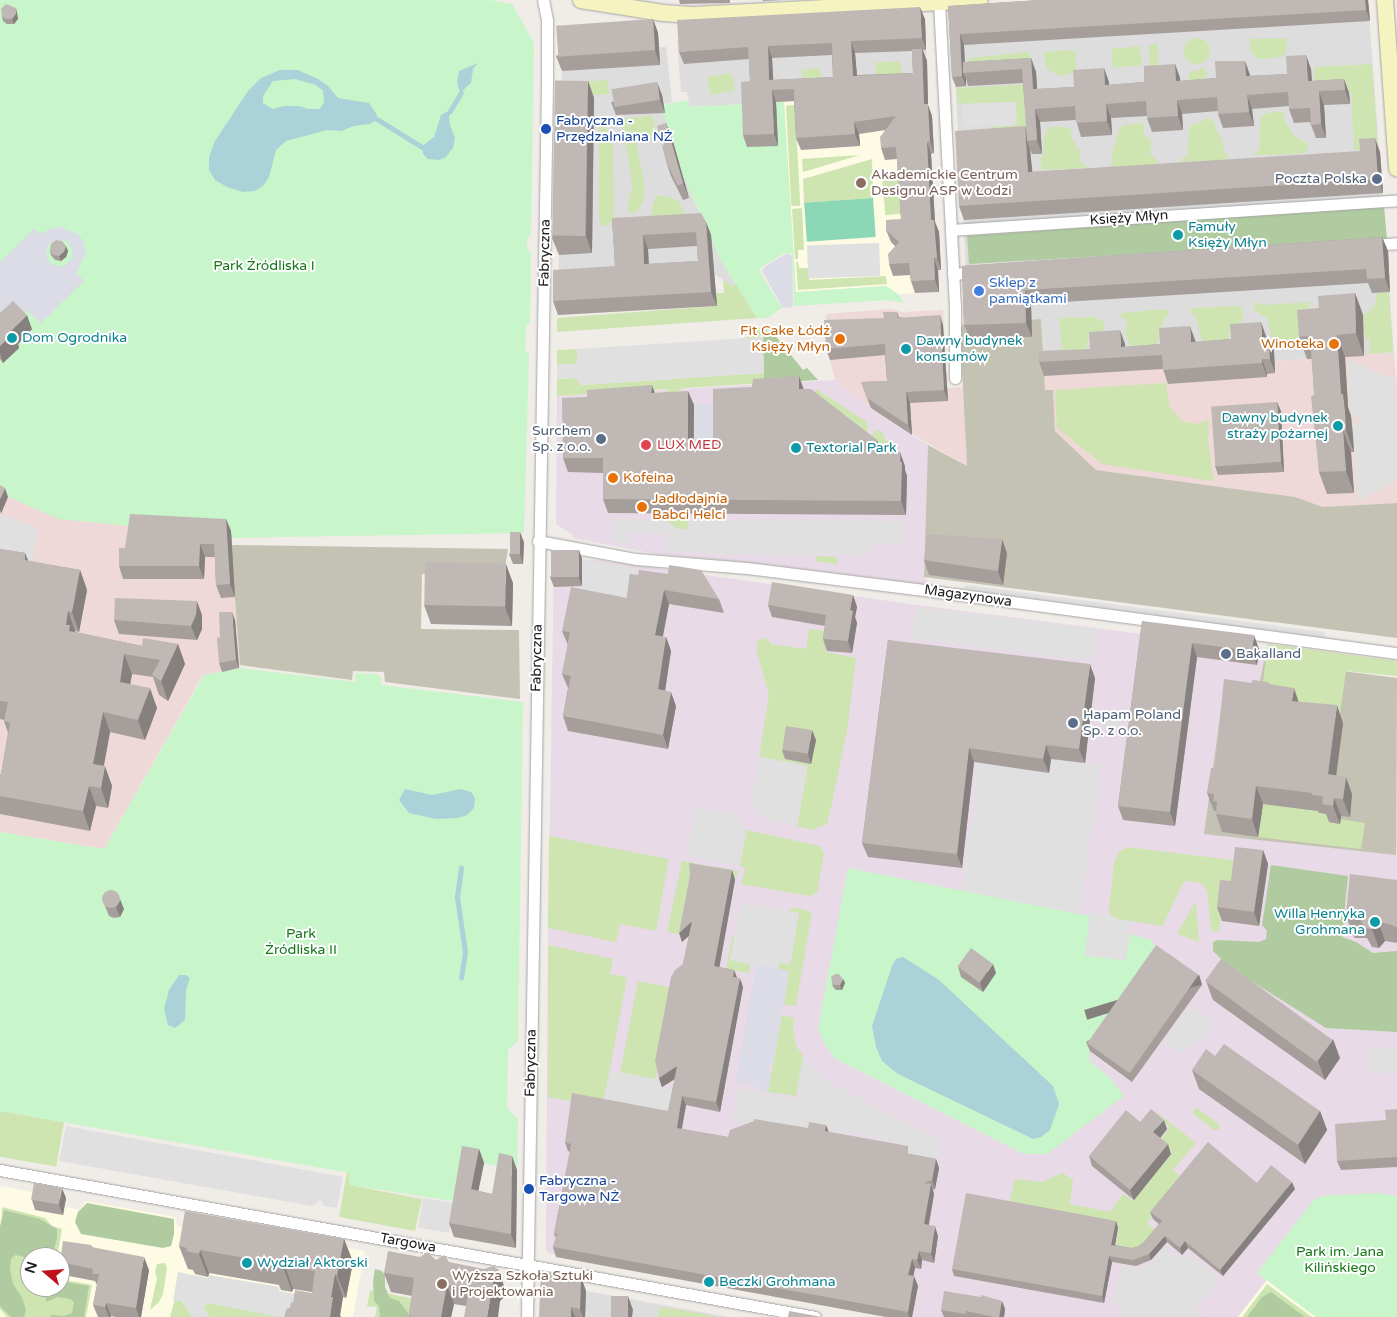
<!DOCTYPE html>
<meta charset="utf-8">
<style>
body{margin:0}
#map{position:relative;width:1397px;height:1317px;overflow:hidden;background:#f0ece7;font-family:"Varela Round",sans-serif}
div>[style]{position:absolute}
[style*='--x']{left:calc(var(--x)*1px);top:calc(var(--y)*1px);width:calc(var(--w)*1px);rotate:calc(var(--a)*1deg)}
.residential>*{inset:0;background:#dedddd}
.commercial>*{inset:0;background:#efd8d8}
.industrial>*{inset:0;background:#e8dae6}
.education>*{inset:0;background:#fdfbe3}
.construction>*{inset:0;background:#c4c3b3}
.grass>*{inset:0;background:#cee5b2;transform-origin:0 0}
.round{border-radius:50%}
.forest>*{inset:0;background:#afcb9f}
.park>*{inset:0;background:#c8f5c9}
.pitch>*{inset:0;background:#8cd8b6;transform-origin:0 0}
.parking>*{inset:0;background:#e0e0e0;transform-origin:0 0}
.plaza>*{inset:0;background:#dbdce5;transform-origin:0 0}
.water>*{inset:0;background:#abd2d9}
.stream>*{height:4.5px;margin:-2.25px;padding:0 2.25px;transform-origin:2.25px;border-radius:2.25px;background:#abd2d9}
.roads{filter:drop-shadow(0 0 1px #a4a4a4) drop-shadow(0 0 1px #a4a4a4)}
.street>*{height:11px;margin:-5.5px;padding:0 5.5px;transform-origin:5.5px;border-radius:5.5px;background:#fff}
.secondary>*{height:16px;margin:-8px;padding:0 8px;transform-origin:8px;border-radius:8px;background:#f5f4c0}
.wall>*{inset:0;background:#a59e9b}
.shaded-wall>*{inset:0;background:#86817e;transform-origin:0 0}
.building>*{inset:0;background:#c0b8b4;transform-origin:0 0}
.dots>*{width:14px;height:14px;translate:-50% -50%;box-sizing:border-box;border:2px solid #fff;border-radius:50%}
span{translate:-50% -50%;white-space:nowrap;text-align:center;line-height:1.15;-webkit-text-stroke:4px #fff;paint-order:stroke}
.transit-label{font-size:14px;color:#164399}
.left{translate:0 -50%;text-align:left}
.education-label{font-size:14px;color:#785e54}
.service-label{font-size:14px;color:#4e5e75}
.right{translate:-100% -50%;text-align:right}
.street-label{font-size:14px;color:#202020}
.culture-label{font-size:14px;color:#0d838f}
.park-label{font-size:14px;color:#157717}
.shop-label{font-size:14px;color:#366cbe}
.food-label{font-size:14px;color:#c56008}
.health-label{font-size:14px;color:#be3a42}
.north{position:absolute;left:20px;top:1247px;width:50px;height:50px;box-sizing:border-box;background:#fff;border:1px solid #a6a6a6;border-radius:50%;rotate:288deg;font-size:14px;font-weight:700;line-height:20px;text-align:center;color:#202020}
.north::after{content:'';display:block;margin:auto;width:18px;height:22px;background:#bf111b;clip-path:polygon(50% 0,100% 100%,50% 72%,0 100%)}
</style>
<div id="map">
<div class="residential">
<div style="clip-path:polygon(1368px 0,1394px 353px,1044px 376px,1041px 319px,1032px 337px,970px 339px,953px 45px)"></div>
<div style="clip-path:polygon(925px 19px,927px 94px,690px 107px,687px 92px,681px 92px,677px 40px)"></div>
<div style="clip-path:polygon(658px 33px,659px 47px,666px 47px,672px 102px,663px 104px,682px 173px,720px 259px,736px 284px,732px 286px,714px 274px,642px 310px,558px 315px,562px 71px)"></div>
<div style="clip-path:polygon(546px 1284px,586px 1291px,728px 1317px,545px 1317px)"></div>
</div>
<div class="commercial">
<div style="clip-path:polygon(891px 309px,902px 312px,943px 310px,947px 388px,963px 387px,967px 466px,881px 416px,835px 380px,830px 360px,826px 314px)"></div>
<div style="clip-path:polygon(1394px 353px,1397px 391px,1397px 503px,1323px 507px,1295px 497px,1096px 470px,1055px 431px,1053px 391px,1045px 390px,1044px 376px)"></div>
<div style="clip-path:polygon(0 493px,231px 531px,240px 668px,203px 675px,104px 849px,0 832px)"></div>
</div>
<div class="industrial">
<div style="clip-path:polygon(835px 380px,881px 416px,928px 445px,924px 577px,931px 585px,770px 565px,656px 554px,573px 538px,573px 535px,556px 524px,557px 396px)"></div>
<div style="clip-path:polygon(554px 559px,599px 560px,910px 604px,1259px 649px,1266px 650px,1264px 661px,1397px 678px,1397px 1196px,1258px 1273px,1267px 1280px,1238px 1317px,886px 1317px,549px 1253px,546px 1249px,548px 936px)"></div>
</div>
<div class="education">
<div style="clip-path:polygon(927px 94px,929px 116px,932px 116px,934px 153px,931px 154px,939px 292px,898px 294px,886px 286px,796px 292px,784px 102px)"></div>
<div style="clip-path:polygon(evenodd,0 1186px,66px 1198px,64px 1206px,79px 1210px,86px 1201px,176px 1217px,177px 1226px,195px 1229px,199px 1221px,365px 1251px,353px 1317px,0 1317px,0 1186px,30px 1257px,60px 1257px,60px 1287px,30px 1287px,30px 1257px)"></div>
<div style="clip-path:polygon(1267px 1280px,1316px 1317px,1238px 1317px)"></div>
</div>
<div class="construction">
<div style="clip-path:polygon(1041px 319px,1045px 390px,1053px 390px,1055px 431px,1096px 470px,1295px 497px,1323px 507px,1397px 503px,1397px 638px,924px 577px,928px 445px,967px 466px,960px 329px,964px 323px,969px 323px,970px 339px,1031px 337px,1031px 320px)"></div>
<div style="clip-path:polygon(231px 545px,508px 549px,504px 574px,422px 574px,421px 629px,519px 630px,520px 699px,385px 682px,384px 672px,353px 671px,352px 680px,240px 665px)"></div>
<div style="clip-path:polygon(1264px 661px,1397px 678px,1396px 855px,1204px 834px,1224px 687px,1258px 692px)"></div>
</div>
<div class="grass">
<div style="clip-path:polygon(1287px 38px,1286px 52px,1282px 57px,1260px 59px,1251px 53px,1249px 39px)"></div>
<div class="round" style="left:1184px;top:38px;width:26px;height:26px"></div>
<div style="clip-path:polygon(1153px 44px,1158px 44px,1158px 67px,1150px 67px,1149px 46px)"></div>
<div style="left:1140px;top:46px;width:19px;height:29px;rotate:84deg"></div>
<div style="clip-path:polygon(1075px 50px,1076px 67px,1074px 72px,1064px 76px,1057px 75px,1046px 68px,1044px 52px)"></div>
<div style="clip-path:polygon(1029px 52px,1032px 62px,969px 65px,968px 58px)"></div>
<div style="left:901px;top:61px;width:15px;height:26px;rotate:86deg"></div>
<div style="clip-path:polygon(1372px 64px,1378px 149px,1354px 150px,1351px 92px,1315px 93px,1314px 67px)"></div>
<div style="left:820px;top:68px;width:10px;height:18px;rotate:84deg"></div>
<div style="clip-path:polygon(1203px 68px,1208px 74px,1203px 81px,1191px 82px,1188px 78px,1189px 73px)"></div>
<div style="left:732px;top:73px;width:18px;height:25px;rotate:81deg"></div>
<div style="left:608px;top:80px;width:14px;height:33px;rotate:86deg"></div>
<div style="clip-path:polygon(1026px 84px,1029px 135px,987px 131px,992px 127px,1016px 125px,1016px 102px,958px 104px,957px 88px)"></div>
<div style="left:795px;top:105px;width:101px;height:9px;rotate:87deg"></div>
<div style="clip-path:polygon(1273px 111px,1284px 113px,1284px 119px,1294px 136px,1308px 144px,1307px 150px,1302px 154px,1252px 155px,1259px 150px,1260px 145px,1260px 119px,1263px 115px)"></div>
<div style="clip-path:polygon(652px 115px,657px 134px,636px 141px,644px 181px,644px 200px,638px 211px,629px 214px,628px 204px,632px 186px,622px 119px)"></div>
<div style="clip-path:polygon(1209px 118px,1212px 120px,1222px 140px,1224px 151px,1229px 156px,1223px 161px,1182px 162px,1181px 159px,1187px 156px,1190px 126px)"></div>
<div style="clip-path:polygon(1140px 123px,1144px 124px,1143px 133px,1152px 143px,1150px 154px,1159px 162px,1148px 166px,1111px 167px,1112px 153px,1120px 128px,1124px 125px)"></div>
<div style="clip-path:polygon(605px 127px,610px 132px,613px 140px,614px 209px,613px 219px,606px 227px,601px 225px,599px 220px,599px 128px)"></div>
<div style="clip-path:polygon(1051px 127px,1064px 127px,1072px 130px,1071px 137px,1080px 151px,1080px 161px,1088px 168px,1042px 170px,1040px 161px,1044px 150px,1043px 142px,1047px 129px)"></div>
<div style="clip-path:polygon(860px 155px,803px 172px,802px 159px)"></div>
<div style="clip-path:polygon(872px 159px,873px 198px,804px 203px,803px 179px)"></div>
<div style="left:898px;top:176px;width:38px;height:16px;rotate:85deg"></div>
<div style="clip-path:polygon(656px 196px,666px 196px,679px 201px,686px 217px,655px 222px,651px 210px)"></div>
<div style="clip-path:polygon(802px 208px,804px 250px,798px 250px,798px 259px,795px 259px,792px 209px)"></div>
<div style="clip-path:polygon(796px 262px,798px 262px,799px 268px,808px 268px,809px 280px,886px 276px,887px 284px,798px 290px)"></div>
<div style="clip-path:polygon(723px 280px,732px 286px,736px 284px,757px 318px,557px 332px,557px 318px,716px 306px,715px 293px,724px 293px)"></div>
<div style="clip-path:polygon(1389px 292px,1393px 352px,1368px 354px,1370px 345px,1369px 339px,1365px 337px,1363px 315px,1374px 308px,1377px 293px)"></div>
<div style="clip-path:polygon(1255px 302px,1264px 305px,1310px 302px,1308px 312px,1318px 312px,1318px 302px,1323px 302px,1324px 317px,1300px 321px,1298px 325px,1299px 338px,1295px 341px,1276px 343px,1272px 339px,1267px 318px,1253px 310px)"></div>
<div style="clip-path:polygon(1239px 306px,1242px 310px,1243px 320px,1229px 332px,1229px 344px,1203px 343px,1195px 315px,1189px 312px,1192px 308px)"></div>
<div style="clip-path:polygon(1165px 309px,1170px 312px,1161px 325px,1163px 332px,1157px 341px,1158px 348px,1131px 348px,1125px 334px,1127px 324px,1124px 318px,1119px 317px,1121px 313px)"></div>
<div style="clip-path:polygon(1095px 317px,1104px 322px,1105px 327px,1103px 331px,1089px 336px,1085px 354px,1061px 358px,1059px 350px,1062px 346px,1059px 318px)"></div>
<div style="left:766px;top:324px;width:7px;height:209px;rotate:56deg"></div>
<div style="clip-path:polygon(577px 349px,578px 360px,576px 364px,557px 365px,557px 350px)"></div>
<div style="clip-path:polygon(764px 373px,764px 383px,557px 396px,557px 379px,576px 378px,581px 385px)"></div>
<div style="clip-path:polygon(1166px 383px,1169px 406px,1182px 421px,1196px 424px,1209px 419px,1208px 439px,1214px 481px,1102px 464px,1057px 428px,1055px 390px)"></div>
<div style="clip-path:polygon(816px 389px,867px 422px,868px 432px,862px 439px,816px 403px)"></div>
<div style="clip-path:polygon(876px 430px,881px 431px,885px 436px,884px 441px,887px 440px,890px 442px,882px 455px,865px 442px)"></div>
<div style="clip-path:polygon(664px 520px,689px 520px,689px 529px,678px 529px)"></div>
<div style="clip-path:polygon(815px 556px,837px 557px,837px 565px,816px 561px)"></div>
<div style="clip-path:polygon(809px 629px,828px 631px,826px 652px,856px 658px,847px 731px,830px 812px,827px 824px,812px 830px,797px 826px,808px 766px,759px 757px,769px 695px,757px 652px,757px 642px,766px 637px,771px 644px,806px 649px)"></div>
<div style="clip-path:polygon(1268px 644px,1397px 661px,1397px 676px,1346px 671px,1339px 721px,1261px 696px)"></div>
<div style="clip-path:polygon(1263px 804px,1319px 811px,1330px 814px,1329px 822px,1339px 824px,1340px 819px,1365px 823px,1361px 849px,1258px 837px)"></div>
<div style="clip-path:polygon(747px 830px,820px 846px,824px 853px,817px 893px,809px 896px,741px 884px,745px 868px,740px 866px)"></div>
<div style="clip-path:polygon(549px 836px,669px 859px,656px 931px,620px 924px,616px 942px,548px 928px)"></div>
<div style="clip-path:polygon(1127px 847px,1240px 861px,1234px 895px,1224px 894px,1219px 931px,1214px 932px,1211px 929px,1207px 891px,1203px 885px,1197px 882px,1186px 881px,1181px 887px,1163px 926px,1117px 919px,1110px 914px,1109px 908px,1114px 863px,1119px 852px)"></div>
<div style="clip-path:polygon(682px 861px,739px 871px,735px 880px,690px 870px,693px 879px,684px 935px,667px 932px)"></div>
<div style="clip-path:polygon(1195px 902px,1196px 902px,1199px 942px,1177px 934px)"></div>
<div style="clip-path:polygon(794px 907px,812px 912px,796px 1006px,784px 1004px,789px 972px,778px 969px,780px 962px,790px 964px,799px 913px,788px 911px)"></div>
<div style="clip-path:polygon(732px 937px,735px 937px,730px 960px,750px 964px,749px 973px,726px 969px)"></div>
<div style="clip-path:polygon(548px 945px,613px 959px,610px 974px,627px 977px,603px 1107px,548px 1097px)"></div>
<div style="left:638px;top:981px;width:36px;height:94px;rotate:11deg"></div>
<div style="clip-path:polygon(782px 1015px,794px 1018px,793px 1032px,797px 1047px,803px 1056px,796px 1096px,768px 1092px)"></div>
<div style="clip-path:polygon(1197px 1108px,1218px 1123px,1220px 1129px,1214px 1130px,1193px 1114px,1194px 1109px)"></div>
<div style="left:0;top:1111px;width:65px;height:45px;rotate:10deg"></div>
<div style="clip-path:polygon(1158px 1113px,1196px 1143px,1173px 1170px,1182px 1178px,1147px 1223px,1157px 1231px,1144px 1249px,1115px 1250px,1119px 1227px,1008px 1206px,1015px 1179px,1042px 1182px,1062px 1173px,1073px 1179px,1070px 1204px,1110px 1212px,1123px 1194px,1133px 1201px,1172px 1152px,1160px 1141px,1170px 1127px,1157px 1116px)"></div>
<div style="clip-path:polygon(347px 1172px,350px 1173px,349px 1185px,422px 1199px,415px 1231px,339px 1217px)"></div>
<div style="clip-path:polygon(2px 1207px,45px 1218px,52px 1226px,62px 1229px,57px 1257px,30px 1257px,30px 1287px,60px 1287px,60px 1279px,92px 1285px,86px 1317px,7px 1317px,0 1309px)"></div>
<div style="clip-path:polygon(165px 1263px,167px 1268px,163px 1294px,159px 1302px,150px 1310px,157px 1278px,155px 1272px,157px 1264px)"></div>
<div style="clip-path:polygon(1267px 1284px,1312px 1317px,1242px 1317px)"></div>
<div style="clip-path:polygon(370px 1290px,420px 1300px,417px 1317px,375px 1317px,377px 1307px,367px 1306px)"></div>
<div style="clip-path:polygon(175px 1299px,182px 1301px,192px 1317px,170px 1317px)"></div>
<div style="clip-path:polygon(209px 1303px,279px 1316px,279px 1317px,209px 1317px,203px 1306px)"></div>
<div style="clip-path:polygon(663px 1307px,719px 1317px,658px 1317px,659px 1309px)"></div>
</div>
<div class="forest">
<div style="clip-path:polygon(1384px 206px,1387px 239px,969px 264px,967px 236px)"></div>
<div style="clip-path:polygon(774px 334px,803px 370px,807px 368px,818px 380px,764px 383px,763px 337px)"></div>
<div style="clip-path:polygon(1271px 865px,1348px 876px,1342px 937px,1356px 942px,1373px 953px,1397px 951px,1397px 1032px,1326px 1028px,1229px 967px,1213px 951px,1213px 942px,1218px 940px,1259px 942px,1266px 939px,1267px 931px,1262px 925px)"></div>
<div style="clip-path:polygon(87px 1203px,174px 1219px,174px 1234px,171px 1246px,163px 1248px,81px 1234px,75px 1222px,78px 1212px)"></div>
<div style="clip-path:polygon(4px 1210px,40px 1219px,57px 1229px,57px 1238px,53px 1253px,45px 1257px,30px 1258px,15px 1255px,11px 1259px,10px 1270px,13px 1284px,22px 1297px,26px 1310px,24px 1317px,11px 1317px,0 1306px,0 1226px)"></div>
<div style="clip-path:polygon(375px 1269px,382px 1271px,385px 1275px,385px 1287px,390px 1298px,399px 1301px,411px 1317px,380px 1317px,379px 1306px,374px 1301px,373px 1281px)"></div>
<div style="clip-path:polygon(60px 1281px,89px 1286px,84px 1317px,50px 1317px,51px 1315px,64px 1316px,72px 1313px,74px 1302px,70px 1299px,58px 1297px,46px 1302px,45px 1287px,60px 1287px)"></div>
<div style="clip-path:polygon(1271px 1292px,1305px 1317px,1247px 1317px,1262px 1297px)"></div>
</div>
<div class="park">
<div style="clip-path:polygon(0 0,490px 0,512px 4px,534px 43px,531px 233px,527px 239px,527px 248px,531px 253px,530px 322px,526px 327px,525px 350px,529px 354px,524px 533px,231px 538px,230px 531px,169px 530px,59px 519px,0 493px)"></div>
<div style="clip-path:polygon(689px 100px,690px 107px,784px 102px,796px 292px,886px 286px,898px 294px,904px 303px,888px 300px,794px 306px,792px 257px,792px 253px,785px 253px,760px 268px,761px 274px,782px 308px,767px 318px,757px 318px,720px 259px,682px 173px,661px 105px)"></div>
<div style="clip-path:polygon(240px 668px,355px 682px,356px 673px,376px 674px,381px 677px,381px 685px,523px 702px,518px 1041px,508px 1050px,507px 1108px,518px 1119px,517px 1170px,467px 1160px,459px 1202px,349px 1185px,350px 1173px,0 1111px,0 832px,104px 849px,204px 675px)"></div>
<div style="clip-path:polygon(848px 868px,1090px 916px,1085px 956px,1126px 960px,1129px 934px,1151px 940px,1160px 954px,1090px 1051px,1089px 1061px,1109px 1077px,1124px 1096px,1047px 1154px,1024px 1154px,836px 1059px,826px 1047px,818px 1028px)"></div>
<div style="clip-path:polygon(1380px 1193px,1397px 1196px,1397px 1317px,1316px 1317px,1257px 1273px,1314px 1200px,1322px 1196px)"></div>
</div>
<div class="pitch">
<div style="left:873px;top:198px;width:39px;height:69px;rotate:86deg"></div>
</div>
<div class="parking">
<div style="left:1016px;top:102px;width:23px;height:54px;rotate:88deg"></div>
<div style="left:879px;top:243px;width:33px;height:72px;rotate:88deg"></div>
<div style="clip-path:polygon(763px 337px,764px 373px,581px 385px,576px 378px,557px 379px,557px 365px,576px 364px,578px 360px,577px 349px)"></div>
<div style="clip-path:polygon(1348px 360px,1395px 379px,1396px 389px,1397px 479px,1358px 502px,1352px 424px,1361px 424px,1361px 417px,1351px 417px)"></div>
<div style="clip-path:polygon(0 514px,38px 528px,31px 570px,0 565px)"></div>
<div style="clip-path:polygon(614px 519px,664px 520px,678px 529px,688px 530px,689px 520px,903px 521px,903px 544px,871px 544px,869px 555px,718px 554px,674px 551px,666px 548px,668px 538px,661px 533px,630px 533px,629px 543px,613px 542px)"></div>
<div style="clip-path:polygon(583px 560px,634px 567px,628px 599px,582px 591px)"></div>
<div style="clip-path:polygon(967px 585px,1324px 632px,1326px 638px,962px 589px)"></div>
<div style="left:916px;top:607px;width:182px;height:32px;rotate:7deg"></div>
<div style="left:1101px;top:711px;width:22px;height:17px;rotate:5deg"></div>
<div style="clip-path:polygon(759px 757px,808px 766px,797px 826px,769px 821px,755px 809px,752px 797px)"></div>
<div style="clip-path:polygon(1051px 759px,1101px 765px,1080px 912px,962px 890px,979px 763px,1048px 773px)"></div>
<div style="clip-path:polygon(696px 807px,735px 815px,747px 830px,740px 866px,686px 856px)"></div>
<div style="clip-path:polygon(741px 902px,799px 913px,790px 965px,780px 962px,778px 969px,730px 960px)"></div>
<div style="clip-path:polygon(1090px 912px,1110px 914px,1117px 919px,1132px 921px,1126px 960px,1085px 956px)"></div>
<div style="clip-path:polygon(1190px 1005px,1214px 1022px,1204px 1037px,1181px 1053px,1164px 1041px)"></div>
<div style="left:1397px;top:1048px;width:25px;height:28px;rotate:90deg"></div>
<div style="clip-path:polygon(803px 1056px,822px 1079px,936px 1137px,941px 1148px,938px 1157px,936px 1159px,903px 1154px,904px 1143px,848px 1132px,846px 1144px,829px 1141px,830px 1132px,810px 1127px,803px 1134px,732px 1121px,737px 1088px,796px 1099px)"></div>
<div style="clip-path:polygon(610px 1070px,655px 1079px,661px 1087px,673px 1089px,668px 1114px,603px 1101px)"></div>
<div style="clip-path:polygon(66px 1126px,343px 1177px,337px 1208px,324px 1206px,321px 1200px,312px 1206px,59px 1161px)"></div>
<div style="left:423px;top:1198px;width:31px;height:30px;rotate:9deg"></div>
<div style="clip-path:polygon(1165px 1247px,1179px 1259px,1185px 1251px,1221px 1279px,1204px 1300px,1199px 1299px,1196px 1303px,1195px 1307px,1201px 1312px,1197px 1317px,1117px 1317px,1121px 1315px,1124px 1308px,1113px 1305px,1121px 1266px,1141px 1268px,1153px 1262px)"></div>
<div style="clip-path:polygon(178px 1272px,208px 1278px,209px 1275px,280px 1287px,279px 1291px,306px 1296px,300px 1317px,279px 1317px,209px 1303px,203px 1306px,209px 1317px,192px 1317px,182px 1301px,173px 1301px)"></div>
</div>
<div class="plaza">
<div style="clip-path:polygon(evenodd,62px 227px,79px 235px,84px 242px,86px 252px,77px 273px,84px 281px,41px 323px,26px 310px,24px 312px,13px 303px,9px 304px,0 313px,0 262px,34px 229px,41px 234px,52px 228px,62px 227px,57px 240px,67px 241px,73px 250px,71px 260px,63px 266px,52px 265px,46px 256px,48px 245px,57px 240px)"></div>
<div style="clip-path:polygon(786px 254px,790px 254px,792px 257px,793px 307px,783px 308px,762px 271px,766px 266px)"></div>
<div style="left:719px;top:404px;width:57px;height:25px;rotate:91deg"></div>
<div style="clip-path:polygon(756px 965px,789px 971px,773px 1064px,769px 1064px,768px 1071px,771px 1072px,768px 1092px,757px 1090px,757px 1086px,736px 1082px)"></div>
</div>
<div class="water">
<div style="clip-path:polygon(478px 63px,473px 69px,471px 83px,460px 93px,457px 82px,459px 71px)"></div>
<div style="clip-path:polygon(evenodd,280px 70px,298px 70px,318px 79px,328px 86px,338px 98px,369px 103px,377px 115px,377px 119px,370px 124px,354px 126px,341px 131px,327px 130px,286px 141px,276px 150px,269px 177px,264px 185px,255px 191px,243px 192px,227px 187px,215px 180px,209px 170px,209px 157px,215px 141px,248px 91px,261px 78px,280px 70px,295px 79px,316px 85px,323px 91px,324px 102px,320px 109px,308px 109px,299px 106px,284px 106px,273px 109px,263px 103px,263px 96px,273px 81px,295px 79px)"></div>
<div style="clip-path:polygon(450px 110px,452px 113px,449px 116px,450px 125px,455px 138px,453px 148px,446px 157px,439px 160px,428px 159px,423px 154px,422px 146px,434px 137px,441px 115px)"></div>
<div style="clip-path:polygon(405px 789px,432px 795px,461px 789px,471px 792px,475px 798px,474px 808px,467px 815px,457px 818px,436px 819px,409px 813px,399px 800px)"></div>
<div style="clip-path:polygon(903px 957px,939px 980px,1053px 1086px,1059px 1104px,1050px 1130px,1041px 1137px,1033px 1139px,898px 1074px,882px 1061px,876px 1047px,872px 1026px,892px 966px,896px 959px)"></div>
<div style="clip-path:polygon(179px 975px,186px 975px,190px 978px,186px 990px,185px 1020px,175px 1028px,168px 1025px,164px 1009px,169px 990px)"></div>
</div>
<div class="stream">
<div style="--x:450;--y:111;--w:21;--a:-59"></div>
<div style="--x:377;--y:119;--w:53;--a:31.9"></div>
<div style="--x:461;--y:978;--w:26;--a:-81"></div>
<div style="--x:465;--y:952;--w:56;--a:-98.3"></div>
<div style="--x:457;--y:897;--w:29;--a:-82"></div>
</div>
<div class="roads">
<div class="street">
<div style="--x:939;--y:2;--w:303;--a:87"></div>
<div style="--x:955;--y:305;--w:73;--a:90"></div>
<div style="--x:951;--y:230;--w:447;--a:-3.8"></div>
<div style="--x:1371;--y:245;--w:26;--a:-4"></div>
<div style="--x:953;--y:274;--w:23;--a:-5"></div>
<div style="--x:538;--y:541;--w:100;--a:10.4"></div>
<div style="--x:636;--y:559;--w:111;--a:4.6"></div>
<div style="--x:747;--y:568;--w:170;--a:7.1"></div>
<div style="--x:916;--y:589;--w:485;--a:7.6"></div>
<div style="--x:0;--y:1170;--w:828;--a:10.22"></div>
<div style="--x:527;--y:1317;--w:1238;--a:-89.07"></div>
<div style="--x:547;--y:79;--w:59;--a:-90"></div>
<div style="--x:547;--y:20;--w:20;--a:-101"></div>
</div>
<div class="secondary">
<div style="--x:581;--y:0;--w:83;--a:9"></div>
<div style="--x:663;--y:13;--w:29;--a:4"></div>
<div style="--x:692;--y:15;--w:288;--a:-3"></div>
<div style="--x:1385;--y:0;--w:169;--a:85.9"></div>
</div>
</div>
<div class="wall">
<div style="clip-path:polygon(679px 0,730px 0,730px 3px,680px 4px)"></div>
<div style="clip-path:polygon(763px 0,783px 0,763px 1px)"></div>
<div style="clip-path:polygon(1040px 0,1368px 0,1370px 21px,964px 45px,965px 62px,1031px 58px,1036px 72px,1037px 89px,1074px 87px,1104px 68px,1109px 85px,1144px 82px,1175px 64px,1180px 78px,1180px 81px,1216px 78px,1245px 61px,1250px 76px,1287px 74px,1311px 69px,1312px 81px,1344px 79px,1349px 93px,1350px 104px,1324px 105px,1326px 138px,1316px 138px,1311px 125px,1310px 122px,1294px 123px,1289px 109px,1289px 106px,1252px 109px,1254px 126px,1223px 128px,1218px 114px,1218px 111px,1182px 114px,1183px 130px,1152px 132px,1147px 118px,1147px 116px,1111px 118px,1112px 135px,1081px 137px,1076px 120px,1040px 122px,1042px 154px,1032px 154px,1030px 150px,1032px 172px,1380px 152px,1383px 193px,964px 220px,959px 206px,1027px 132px,1023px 83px,968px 86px,966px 79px,966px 86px,956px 87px,952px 77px,948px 6px)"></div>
<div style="clip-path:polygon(17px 13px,18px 19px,14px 24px,7px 24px,3px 21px,2px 16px)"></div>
<div style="clip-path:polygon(653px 19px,658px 33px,660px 65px,562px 71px,556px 56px)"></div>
<div style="clip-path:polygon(evenodd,925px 19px,926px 50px,923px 50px,927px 61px,928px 105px,932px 116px,934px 153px,931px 154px,935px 222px,939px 232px,941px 270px,938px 270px,939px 292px,915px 293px,911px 281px,910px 275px,893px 276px,889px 264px,895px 246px,891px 242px,886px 230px,901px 219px,897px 159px,885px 160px,881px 148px,886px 130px,859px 134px,860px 146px,801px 150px,796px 138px,794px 101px,776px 102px,778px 146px,747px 147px,743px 135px,750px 81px,749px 59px,684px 64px,679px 52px,925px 19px,912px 51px,913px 73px,857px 75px,855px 53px,912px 51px,925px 19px,832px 55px,833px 77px,773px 80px,772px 58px,832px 55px)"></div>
<div style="clip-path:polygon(588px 81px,594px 98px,592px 253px,559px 255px,552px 238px)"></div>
<div style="clip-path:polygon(662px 95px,665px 113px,616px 115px,611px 102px)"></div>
<div style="clip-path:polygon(666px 123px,672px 138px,689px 198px,683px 200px,671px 176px,666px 161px)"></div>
<div style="clip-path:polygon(evenodd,612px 218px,706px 222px,711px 235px,717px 306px,558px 315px,553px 301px,615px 266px,612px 218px,697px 246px,698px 261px,649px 264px,648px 249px,697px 246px)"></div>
<div style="clip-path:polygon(1382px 237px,1388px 251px,1390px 292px,1372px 293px,1368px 283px,1031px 304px,1032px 337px,970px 339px,964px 325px,962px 266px)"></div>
<div style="clip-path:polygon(50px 250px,68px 251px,66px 257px,61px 261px,55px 260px,51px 255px)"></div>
<div style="clip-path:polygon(1355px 293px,1363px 315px,1364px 356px,1345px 357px,1348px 407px,1351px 416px,1353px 433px,1354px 452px,1351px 452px,1354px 493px,1327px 494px,1319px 472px,1312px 359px,1307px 359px,1299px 337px,1319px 308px)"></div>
<div style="clip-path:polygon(897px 312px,899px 317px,943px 325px,948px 401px,910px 403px,912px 435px,871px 408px,861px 382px,887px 381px,885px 355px,830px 360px,826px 349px)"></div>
<div style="clip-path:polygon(0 313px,32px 329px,18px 344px,19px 348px,3px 363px,0 359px)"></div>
<div style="clip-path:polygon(1266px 336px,1267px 337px,1268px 337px,1274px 351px,1275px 373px,1267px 374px,1267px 377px,1168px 384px,1163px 369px,1044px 376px,1039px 362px,1090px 349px,1125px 344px,1125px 347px,1160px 344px,1195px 340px,1196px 342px)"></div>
<div style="clip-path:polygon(804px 389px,877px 440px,881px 451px,905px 466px,905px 470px,907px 476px,906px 515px,608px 513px,603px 499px,603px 473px,568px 472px,563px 458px,654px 393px,694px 405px,694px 447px,713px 447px)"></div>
<div style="clip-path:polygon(1281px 411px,1284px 472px,1218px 475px,1215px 466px)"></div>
<div style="clip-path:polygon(226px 519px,231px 531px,235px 597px,221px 598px,216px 585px,215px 557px,205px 557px,204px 579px,123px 579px,119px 566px,125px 548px)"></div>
<div style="clip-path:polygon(524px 542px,523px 564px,513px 564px,509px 554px)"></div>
<div style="clip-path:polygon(0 549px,25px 553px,28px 561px,80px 570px,87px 590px,79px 632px,75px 631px,75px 632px,142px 646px,178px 644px,185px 664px,168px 701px,159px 695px,153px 677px,132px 674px,130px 684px,157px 708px,145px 740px,110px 732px,104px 766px,112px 786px,108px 808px,96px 806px,90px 831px,0 814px,0 774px,1px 774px,8px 733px,4px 721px,4px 720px,0 719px)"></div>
<div style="clip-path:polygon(579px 550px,582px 559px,582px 586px,554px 587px,550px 577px)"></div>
<div style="clip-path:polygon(1007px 553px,1003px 585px,929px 575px,924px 560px)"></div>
<div style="clip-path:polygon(630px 574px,719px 599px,724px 613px,669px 604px,663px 637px,666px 637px,671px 651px,665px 691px,676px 706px,668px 749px,568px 731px,563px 716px,568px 688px,562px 674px,568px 645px,562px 631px,627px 598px)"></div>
<div style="clip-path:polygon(513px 583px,512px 626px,431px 624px,424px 605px)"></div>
<div style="clip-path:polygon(853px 595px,857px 607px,855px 617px,857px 623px,852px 653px,827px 651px,823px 639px,825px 626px,772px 617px,768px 605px)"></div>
<div style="clip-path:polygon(202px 615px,202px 629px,197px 640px,119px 634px,114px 620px)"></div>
<div style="clip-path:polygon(235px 620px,239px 668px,222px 672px,219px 663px)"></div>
<div style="clip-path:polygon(1142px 621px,1259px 649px,1257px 665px,1197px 657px,1175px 826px,1123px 820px,1118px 806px)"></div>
<div style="clip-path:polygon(888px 640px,1095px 678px,1085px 763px,1051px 759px,1049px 773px,974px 762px,962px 868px,868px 857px,862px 843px)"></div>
<div style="clip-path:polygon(1252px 683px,1270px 684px,1299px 702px,1343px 723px,1336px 775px,1352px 794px,1350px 817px,1341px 816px,1340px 824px,1329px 822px,1326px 814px,1319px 813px,1318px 811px,1263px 804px,1258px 837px,1222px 832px,1216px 814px,1216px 811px,1214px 811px,1207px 793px,1215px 768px)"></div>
<div style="clip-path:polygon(816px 740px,811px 764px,785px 759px,782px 750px)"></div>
<div style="clip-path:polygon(1263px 850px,1268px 864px,1259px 926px,1222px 921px,1217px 907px,1231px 881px)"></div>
<div style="clip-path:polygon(732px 870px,735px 880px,719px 967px,734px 970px,737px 977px,743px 987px,720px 1112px,686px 1105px,682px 1129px,728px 1137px,808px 1128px,826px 1125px,829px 1132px,910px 1154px,936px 1159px,939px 1168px,935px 1189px,933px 1190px,934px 1194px,929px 1225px,938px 1236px,934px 1263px,922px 1260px,921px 1269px,915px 1268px,913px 1276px,918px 1286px,912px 1317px,886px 1317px,556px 1257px,553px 1247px,556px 1238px,554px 1234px,570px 1152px,568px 1151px,565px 1142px,668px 1111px,675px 1079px,662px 1087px,659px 1078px,689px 936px,682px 942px)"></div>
<div style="clip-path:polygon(1397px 880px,1397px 943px,1385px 941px,1379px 948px,1372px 947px,1367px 938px,1355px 938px,1352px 934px,1346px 915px)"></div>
<div style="clip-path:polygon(102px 898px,124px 909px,120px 917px,114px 918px,109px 916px)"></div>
<div style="clip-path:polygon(958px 967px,996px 973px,983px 992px,961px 977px)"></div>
<div style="clip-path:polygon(1199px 975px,1202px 985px,1132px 1082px,1090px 1051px,1086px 1042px)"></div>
<div style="clip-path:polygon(843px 979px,845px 983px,842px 990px,836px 990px,833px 987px,832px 982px)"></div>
<div style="clip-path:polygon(1206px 981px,1340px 1058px,1325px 1080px,1213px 1000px)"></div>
<div style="clip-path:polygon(1192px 1070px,1320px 1111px,1327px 1130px,1305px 1164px,1199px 1089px)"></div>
<div style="clip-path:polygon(1397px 1109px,1397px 1167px,1341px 1170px,1337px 1161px,1386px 1120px)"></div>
<div style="clip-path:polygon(1140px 1122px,1167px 1129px,1160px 1138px,1171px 1154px,1134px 1200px,1092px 1166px,1089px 1156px)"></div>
<div style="clip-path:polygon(479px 1149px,484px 1163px,478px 1191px,492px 1194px,517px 1170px,516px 1248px,454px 1237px,449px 1223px)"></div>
<div style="clip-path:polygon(1257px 1183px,1295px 1189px,1223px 1276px,1188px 1248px,1182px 1255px,1167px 1242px,1151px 1260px,1136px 1266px,1112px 1262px,1104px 1303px,954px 1276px,952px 1269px,1116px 1221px,1118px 1228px,1115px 1245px,1131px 1248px,1137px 1247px,1144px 1242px,1159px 1224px,1153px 1219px,1150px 1212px)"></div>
<div style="clip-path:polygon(66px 1198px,63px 1215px,35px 1210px,32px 1200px)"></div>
<div style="clip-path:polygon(344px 1239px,353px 1262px,346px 1298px,343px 1297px,340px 1315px,290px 1308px,293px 1303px,312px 1293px,312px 1292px,293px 1289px,292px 1292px,281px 1290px,279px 1285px,209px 1273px,208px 1277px,195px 1274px,193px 1270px,188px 1269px,179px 1246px)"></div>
<div style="clip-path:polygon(91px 1245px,92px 1247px,149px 1270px,141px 1317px,115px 1317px,111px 1316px,111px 1317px,98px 1317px,93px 1305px,97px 1285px,95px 1281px,64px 1275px,60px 1263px,60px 1258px)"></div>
<div style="clip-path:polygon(449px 1262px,505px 1288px,507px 1294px,500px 1301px,466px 1306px,454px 1304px,451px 1317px,410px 1317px,409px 1314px,412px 1296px,391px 1292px,384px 1273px)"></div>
<div style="clip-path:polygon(581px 1277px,586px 1291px,585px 1317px,539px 1317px)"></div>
<div style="clip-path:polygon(1002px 1301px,1005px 1309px,1004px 1317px,944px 1317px,941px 1310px)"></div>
</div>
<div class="shaded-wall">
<div style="clip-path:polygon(1365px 0,1368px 0,1370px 21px,1366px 10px)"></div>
<div style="clip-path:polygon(920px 7px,925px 19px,926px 50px,922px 38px)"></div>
<div style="clip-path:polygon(16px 8px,17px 13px,18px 19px,14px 24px,12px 19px)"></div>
<div style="clip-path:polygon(653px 19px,658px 33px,660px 65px,655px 50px)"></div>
<div style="clip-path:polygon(960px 34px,964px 45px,965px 72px,963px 73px,966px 79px,966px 86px,962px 76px)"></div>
<div style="clip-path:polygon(851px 41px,855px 53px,858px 88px,853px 76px)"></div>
<div style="clip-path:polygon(768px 46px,772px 58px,774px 92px,769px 80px)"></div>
<div style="clip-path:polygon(922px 49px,927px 61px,928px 105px,932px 116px,934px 153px,930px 141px,924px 104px)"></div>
<div style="clip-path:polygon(1306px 55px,1311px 69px,1313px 95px,1308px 81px)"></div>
<div style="clip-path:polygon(1031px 58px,1036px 72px,1038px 103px,1033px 89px)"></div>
<div style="clip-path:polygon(1245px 61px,1250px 75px,1251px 90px,1246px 76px)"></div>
<div style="clip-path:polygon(1175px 64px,1180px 78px,1181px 95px,1176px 81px)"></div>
<div style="clip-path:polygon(1104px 68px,1109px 82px,1110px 99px,1105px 85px)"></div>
<div style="clip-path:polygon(1344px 79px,1349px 93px,1350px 104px,1345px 90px)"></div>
<div style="clip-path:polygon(588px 81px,594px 98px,592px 253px,586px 236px)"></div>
<div style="clip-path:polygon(657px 82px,662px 95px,665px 113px,660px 100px)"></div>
<div style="clip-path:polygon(772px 90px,776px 102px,778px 146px,774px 134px)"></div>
<div style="clip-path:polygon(1319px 91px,1324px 105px,1326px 138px,1321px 124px)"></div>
<div style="clip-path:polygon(1247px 95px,1252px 109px,1254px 126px,1249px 112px)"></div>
<div style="clip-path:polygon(1177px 100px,1182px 114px,1183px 130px,1178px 116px)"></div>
<div style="clip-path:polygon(1106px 104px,1111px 118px,1112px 135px,1107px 121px)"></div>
<div style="clip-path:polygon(1035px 109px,1040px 122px,1042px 154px,1037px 140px)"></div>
<div style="clip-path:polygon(854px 122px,859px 134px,860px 146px,855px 134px)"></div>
<div style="clip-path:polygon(666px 123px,672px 138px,689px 198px,683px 183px)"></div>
<div style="clip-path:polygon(1025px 126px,1030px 140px,1027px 141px,1030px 150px,1034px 186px,1028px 172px)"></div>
<div style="clip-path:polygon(1375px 138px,1380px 152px,1383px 193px,1378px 179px)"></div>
<div style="clip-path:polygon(927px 142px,931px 154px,935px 222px,939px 232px,941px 270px,937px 258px,931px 220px)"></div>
<div style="clip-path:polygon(706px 222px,711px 235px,717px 306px,711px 292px)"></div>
<div style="clip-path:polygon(643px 235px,648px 249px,649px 278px,644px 264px)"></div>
<div style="clip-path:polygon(1382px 237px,1388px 251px,1390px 292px,1385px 278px)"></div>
<div style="clip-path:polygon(66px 246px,68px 251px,66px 257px,61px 261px,59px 256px)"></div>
<div style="clip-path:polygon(934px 258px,938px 270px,939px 292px,935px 280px)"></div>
<div style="clip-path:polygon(1025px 290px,1031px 304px,1032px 337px,1026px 323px)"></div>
<div style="clip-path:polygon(1355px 293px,1363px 315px,1364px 356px,1356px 333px)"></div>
<div style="clip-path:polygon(27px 315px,32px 329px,18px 344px,19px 348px,3px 363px,0 353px,0 346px,11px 331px)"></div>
<div style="clip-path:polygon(940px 315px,943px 325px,948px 401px,944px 390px)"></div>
<div style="clip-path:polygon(1261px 322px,1266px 336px,1267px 352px,1262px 337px)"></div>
<div style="clip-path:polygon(1190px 326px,1195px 340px,1197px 356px,1191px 342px)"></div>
<div style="clip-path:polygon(1120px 330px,1125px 344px,1126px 357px,1121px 347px)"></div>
<div style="clip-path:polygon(1337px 335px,1345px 357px,1348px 407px,1351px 416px,1354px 452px,1346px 430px,1341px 394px)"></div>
<div style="clip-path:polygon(1268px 337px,1274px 351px,1275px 373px,1270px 359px)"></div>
<div style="clip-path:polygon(1262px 359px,1267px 374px,1267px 377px,1262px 363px)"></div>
<div style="clip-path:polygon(799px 376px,804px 390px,799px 389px)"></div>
<div style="clip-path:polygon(652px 385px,657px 399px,651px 393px)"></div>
<div style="clip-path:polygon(688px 391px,694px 405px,693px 461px,688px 447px)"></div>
<div style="clip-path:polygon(906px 392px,910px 403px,912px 435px,908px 425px)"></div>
<div style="clip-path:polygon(1277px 402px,1281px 411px,1284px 472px,1281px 462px)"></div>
<div style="clip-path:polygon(1343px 430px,1351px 452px,1354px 493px,1346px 471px)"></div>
<div style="clip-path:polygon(877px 440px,882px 455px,877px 451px)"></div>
<div style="clip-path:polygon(900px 452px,905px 466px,905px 470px,907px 476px,906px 515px,901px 501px)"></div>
<div style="clip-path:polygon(5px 488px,8px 497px,1px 514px,0 510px,0 499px)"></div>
<div style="clip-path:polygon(226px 519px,231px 531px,235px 597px,230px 584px)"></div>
<div style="clip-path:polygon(520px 532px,524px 542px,523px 564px,520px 554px)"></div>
<div style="clip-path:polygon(1002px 539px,1007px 553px,1003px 585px,998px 571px)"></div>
<div style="clip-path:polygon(200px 544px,205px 557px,204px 579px,199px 566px)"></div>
<div style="clip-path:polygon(579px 550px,582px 559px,582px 586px,578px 576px)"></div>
<div style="clip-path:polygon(25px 553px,33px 573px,25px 560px)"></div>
<div style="clip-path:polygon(506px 564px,513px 583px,512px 626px,505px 607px)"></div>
<div style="clip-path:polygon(80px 570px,87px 590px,79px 632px,72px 612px)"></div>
<div style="clip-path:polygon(664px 590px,669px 604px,660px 649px,655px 635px)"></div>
<div style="clip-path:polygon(853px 595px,857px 607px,855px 617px,857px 623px,852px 653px,848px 641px,850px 610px)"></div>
<div style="clip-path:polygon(197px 601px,202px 615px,202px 629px,197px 640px,191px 626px)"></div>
<div style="clip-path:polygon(68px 611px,75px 631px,74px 637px,76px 651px,66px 625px)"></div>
<div style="clip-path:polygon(232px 612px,235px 620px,239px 668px,236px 660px)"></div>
<div style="clip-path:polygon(1254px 635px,1259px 649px,1257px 665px,1252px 651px)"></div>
<div style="clip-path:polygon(666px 637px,671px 651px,663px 704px,658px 689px)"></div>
<div style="clip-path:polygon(1192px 643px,1197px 657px,1175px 826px,1170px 812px)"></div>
<div style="clip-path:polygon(178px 644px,185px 664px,168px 701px,161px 681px)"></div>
<div style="clip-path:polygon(124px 654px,132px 674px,127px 702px,120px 682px)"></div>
<div style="clip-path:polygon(1090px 664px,1095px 678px,1085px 763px,1079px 749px)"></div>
<div style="clip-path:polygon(150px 688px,157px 708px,145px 740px,138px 720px)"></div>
<div style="clip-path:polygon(1294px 688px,1300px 706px,1292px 701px)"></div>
<div style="clip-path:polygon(671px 692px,676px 706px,668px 749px,663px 735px)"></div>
<div style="clip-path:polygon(1337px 705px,1343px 723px,1334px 792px,1328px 774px)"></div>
<div style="clip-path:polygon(103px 712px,110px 732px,100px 784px,93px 764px)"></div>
<div style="clip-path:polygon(812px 730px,816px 740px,811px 764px,808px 754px)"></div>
<div style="clip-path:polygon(1046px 745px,1051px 759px,1049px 773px,1043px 759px)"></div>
<div style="clip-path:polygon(969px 748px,974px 762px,962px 868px,957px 854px)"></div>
<div style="clip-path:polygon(105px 766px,112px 786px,108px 808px,101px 788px)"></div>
<div style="clip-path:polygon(1346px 777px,1352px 794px,1350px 817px,1343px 799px)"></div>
<div style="clip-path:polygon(89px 786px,96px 806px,90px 831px,83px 811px)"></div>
<div style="clip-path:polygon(1256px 786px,1263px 804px,1258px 837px,1252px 819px)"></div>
<div style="clip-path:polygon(1334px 798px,1341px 816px,1340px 824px,1333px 806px)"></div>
<div style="clip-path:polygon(1263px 850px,1268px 864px,1259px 926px,1254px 912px)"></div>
<div style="clip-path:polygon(732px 870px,735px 880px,718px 975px,714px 966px)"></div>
<div style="clip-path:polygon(120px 899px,124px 909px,120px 917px,116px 907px)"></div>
<div style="clip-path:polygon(692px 921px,695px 930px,682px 942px,679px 933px)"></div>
<div style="clip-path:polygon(1378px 922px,1385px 941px,1379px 948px,1372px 929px)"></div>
<div style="clip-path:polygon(993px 964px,996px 973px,983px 992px,980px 983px)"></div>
<div style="clip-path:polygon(734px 970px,737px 979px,733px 977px)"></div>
<div style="left:1199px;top:975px;width:10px;height:120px;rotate:73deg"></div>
<div style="clip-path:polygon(740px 978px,743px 987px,720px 1112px,716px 1102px)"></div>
<div style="clip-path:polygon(843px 979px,845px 983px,842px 990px,840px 985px)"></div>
<div style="clip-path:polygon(1333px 1039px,1340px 1058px,1325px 1080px,1318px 1061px)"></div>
<div style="clip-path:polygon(677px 1066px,681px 1075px,662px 1087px,659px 1078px)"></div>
<div style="clip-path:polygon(682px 1096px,686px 1105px,680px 1137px,677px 1128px)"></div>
<div style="clip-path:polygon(1320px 1111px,1327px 1130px,1305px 1164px,1298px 1145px)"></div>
<div style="clip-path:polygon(1164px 1120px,1167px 1129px,1157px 1142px,1153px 1132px)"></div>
<div style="clip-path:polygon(826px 1125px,829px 1134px,825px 1131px)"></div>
<div style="clip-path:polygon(1168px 1144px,1171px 1154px,1134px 1200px,1130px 1190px)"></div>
<div style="clip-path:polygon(479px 1149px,484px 1163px,476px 1203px,471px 1189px)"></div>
<div style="clip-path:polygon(512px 1156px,517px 1170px,516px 1248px,511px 1234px)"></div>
<div style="clip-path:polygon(936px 1159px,939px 1168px,935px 1189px,932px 1180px)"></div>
<div style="clip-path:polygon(1292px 1182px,1295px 1189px,1223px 1276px,1220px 1270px)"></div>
<div style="clip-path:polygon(931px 1184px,934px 1194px,927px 1233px,924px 1224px)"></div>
<div style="clip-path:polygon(62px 1188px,66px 1198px,63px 1215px,59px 1205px)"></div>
<div style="clip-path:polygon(1116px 1221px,1118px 1228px,1114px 1251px,1111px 1245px)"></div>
<div style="clip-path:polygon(935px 1226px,938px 1236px,934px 1263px,931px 1253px)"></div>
<div style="clip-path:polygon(1165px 1236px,1167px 1242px,1151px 1260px,1149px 1254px)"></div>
<div style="clip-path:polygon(344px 1239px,353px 1262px,346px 1298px,337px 1275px)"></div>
<div style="clip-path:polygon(1185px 1241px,1188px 1248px,1182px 1255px,1180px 1248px)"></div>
<div style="clip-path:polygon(200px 1250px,209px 1273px,208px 1277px,199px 1254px)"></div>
<div style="clip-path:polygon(919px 1251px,922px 1260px,921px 1269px,917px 1260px)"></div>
<div style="clip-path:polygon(1109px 1256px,1112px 1262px,1104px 1303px,1102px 1296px)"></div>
<div style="clip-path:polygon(144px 1257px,149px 1270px,141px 1317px,139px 1317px,136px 1308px)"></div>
<div style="clip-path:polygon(912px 1259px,915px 1268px,912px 1284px,908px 1275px)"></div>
<div style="clip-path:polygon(285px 1266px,293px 1289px,292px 1292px,284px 1269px)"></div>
<div style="clip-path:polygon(498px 1269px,507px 1294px,500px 1301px,498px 1317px,487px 1317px,493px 1282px)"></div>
<div style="clip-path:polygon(335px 1274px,343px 1297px,340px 1315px,341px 1317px,330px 1317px,331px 1297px)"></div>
<div style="clip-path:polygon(914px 1276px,918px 1286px,912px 1317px,909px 1317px,908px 1312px)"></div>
<div style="clip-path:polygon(581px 1277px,586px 1291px,585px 1317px,583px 1317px,580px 1309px)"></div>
<div style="clip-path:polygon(447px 1285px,454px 1304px,451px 1317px,441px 1317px)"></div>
<div style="clip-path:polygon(628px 1296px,633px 1310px,632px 1317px,627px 1317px)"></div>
<div style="clip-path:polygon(1002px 1301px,1005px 1309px,1004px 1317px,999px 1317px)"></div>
<div style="clip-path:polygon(106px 1303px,111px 1316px,111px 1317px,109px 1317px,105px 1307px)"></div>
<div style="clip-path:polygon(571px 1307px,575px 1317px,571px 1317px)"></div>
</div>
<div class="building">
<div style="clip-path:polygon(1040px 0,1365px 0,1366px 10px,960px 34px,962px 76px,952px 77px,948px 6px)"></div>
<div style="clip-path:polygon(6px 4px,16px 8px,16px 14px,12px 19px,6px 19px,2px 16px,1px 9px)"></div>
<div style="clip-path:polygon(evenodd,920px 7px,922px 38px,851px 41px,853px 76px,913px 73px,912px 49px,922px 49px,924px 104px,928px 104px,930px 141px,927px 142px,931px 220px,934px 220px,937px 258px,934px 258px,935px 280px,911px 281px,909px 263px,889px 264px,888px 254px,899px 242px,886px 230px,886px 220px,901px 219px,896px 147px,881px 148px,880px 137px,896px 116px,854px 122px,855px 134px,796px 138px,794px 89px,772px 90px,774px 134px,743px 135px,741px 82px,750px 81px,748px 47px,679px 52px,677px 20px,920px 7px,832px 43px,833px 77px,769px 80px,768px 46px,832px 43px)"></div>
<div style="left:653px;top:19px;width:31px;height:97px;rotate:86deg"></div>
<div style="clip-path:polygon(1306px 55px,1308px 81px,1344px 79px,1345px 90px,1319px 91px,1321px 124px,1311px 125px,1310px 108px,1289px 109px,1288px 92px,1247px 95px,1249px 112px,1218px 114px,1217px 97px,1177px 100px,1178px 116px,1147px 118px,1146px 101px,1106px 104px,1107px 121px,1076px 123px,1075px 106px,1035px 109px,1037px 140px,1027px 141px,1022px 69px,963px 73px,963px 62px,1031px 58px,1033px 89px,1074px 87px,1073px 70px,1104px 68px,1105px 85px,1144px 82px,1144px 66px,1175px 64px,1176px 81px,1216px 78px,1215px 61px,1245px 61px,1246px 76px,1287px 74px,1286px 56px)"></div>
<div style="left:588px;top:81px;width:155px;height:33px;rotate:91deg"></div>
<div style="left:657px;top:82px;width:18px;height:46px;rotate:81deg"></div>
<div style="clip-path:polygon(666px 123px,683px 183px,678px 186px,666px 161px,657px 126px)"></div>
<div style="clip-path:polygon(1025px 126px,1028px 172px,1360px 151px,1359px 139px,1375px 138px,1378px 179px,959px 206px,955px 131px)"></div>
<div style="clip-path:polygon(evenodd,701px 213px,706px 222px,711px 292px,553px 301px,553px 270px,615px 266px,612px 218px,701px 213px,696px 232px,698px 261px,644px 264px,643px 235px,696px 232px)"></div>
<div style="clip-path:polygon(1382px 237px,1385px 278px,1367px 279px,1366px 269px,1025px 290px,1026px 323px,964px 325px,962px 266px)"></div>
<div style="clip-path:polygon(56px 240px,62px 241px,66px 246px,64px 252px,59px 256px,53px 255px,50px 250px,51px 244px)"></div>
<div style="clip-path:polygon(1355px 293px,1356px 333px,1337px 335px,1341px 394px,1343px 394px,1345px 411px,1346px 430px,1343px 430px,1346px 471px,1319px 472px,1311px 396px,1314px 395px,1310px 336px,1299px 337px,1297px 310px,1319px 308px,1318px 296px)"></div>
<div style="clip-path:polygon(13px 301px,27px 315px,11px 331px,14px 333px,0 346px,0 313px)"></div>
<div style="clip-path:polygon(883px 312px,897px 312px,897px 318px,940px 315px,944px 390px,906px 392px,908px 425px,867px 398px,861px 382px,887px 381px,885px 344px,826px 349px,824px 320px,884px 318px)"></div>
<div style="clip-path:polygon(1261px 322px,1262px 337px,1268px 337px,1270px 359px,1262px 359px,1262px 363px,1163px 370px,1162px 355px,1039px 362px,1038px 351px,1090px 349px,1089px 332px,1120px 330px,1121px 347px,1160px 344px,1159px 328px,1190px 326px,1191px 342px,1231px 339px,1230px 324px)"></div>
<div style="clip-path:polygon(799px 376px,799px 389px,811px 389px,877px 440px,877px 451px,900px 452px,900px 462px,902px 462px,901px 501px,603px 499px,603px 458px,563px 458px,562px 398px,587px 397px,587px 390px,652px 385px,651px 393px,688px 391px,688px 447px,713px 447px,713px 389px,752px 387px,753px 379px)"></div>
<div style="left:1277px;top:402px;width:60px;height:66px;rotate:86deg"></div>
<div style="clip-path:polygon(0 485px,5px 488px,0 499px)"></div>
<div style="clip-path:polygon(130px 514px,226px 519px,230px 584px,216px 585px,214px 544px,200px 544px,199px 566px,119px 566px,119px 548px,125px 548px)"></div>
<div style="left:510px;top:532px;width:10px;height:22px"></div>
<div style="clip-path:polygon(927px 534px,1002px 539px,998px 571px,924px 560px)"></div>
<div style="clip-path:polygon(0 549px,25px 553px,25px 560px,80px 570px,72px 612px,68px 611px,66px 625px,70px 625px,69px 631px,142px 646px,143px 638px,178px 644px,161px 681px,152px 675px,160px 660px,124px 654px,120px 682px,150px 688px,138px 720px,103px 712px,93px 764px,105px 766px,101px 788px,89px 786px,83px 811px,0 796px,0 774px,1px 774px,10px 723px,4px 721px,8px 702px,0 701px)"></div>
<div style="left:551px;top:550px;width:28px;height:27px"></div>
<div style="left:425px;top:562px;width:81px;height:43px;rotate:1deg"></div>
<div style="clip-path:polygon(669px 565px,701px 570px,719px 599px,664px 590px,655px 635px,666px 637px,658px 689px,671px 692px,663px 735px,563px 716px,571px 676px,562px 674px,570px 632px,562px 631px,571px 587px,627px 598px,630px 574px,638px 575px,639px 570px,668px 574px)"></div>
<div style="clip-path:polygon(772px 582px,853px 595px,850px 610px,853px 611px,848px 641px,823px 639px,826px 615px,768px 605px)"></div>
<div style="clip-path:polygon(115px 598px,197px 601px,196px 615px,191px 626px,114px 620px)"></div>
<div style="clip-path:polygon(219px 612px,232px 612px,236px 660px,219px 663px,217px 638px,220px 637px)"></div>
<div style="clip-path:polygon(1142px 621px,1254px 635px,1252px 651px,1192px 643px,1170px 812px,1118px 806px)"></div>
<div style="clip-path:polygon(888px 640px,1090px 664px,1079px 749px,1046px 745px,1043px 759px,969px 748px,957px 854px,862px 843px)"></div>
<div style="clip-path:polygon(1224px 679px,1252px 683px,1252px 680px,1269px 682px,1268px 684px,1294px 688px,1292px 701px,1337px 705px,1328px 774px,1346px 777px,1343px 799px,1334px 798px,1333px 806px,1322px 804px,1323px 796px,1312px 795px,1312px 793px,1256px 786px,1252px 819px,1216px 814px,1217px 802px,1213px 801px,1214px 794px,1207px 793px,1211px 768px,1215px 768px)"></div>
<div style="left:786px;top:726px;width:26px;height:24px;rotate:9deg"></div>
<div style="clip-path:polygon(1235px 847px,1263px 850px,1254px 912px,1217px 907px,1220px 880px,1231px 881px)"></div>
<div style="clip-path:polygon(689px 863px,732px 870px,714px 966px,734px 970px,733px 977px,740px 978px,716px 1102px,682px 1096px,677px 1128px,728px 1137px,730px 1130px,754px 1121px,754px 1119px,808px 1128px,809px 1122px,826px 1125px,825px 1131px,908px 1146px,908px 1154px,936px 1159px,932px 1180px,924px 1183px,931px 1184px,924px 1224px,935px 1226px,931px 1253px,919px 1251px,917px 1260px,912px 1259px,908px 1275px,914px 1276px,908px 1312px,553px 1247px,557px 1234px,554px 1234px,571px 1144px,565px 1142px,572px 1093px,668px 1111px,677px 1066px,659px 1078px,655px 1061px,671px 977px,675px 970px,683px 964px,692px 921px,679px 933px,690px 875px)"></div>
<div style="clip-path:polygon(1350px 874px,1397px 880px,1397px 926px,1395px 927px,1392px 925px,1378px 922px,1372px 929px,1365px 928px,1360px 919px,1348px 919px,1346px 915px)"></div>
<div class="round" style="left:102px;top:890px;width:18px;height:18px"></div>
<div style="left:1156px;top:945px;width:52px;height:120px;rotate:35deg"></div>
<div style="left:971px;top:948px;width:27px;height:23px;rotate:36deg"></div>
<div style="left:1221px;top:959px;width:138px;height:27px;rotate:36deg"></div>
<div style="clip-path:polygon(835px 974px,839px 974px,843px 979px,840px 985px,834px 985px,832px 982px,831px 977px)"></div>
<div style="clip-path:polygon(1224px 1044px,1320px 1111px,1298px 1145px,1192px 1070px,1206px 1049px,1215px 1056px)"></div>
<div style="clip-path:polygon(1151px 1109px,1164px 1120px,1153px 1132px,1168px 1144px,1130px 1190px,1089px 1156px,1126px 1110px,1140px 1122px)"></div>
<div style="clip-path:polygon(1397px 1109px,1397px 1157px,1337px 1161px,1335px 1124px,1386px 1120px,1385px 1110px)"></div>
<div style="clip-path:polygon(1208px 1142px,1257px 1183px,1271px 1165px,1292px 1182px,1220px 1270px,1185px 1241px,1180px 1248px,1165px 1236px,1149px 1254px,1133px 1260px,1109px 1256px,1102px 1296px,952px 1269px,966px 1193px,1116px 1221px,1111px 1245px,1131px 1248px,1137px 1247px,1144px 1242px,1162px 1221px,1150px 1212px)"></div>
<div style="clip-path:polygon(462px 1146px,479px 1149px,471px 1189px,492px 1194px,499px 1153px,512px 1156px,511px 1234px,449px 1223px)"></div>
<div style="left:34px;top:1183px;width:28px;height:17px;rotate:10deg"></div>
<div style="clip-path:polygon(185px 1211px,344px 1239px,337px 1275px,335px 1274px,331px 1297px,333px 1297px,330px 1317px,284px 1317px,287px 1308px,290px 1308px,291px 1302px,293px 1303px,295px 1290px,312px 1293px,315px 1271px,285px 1266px,284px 1269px,272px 1267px,273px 1263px,200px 1250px,199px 1254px,186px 1251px,187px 1248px,179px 1246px)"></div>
<div style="clip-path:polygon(63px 1241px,91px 1245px,91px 1247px,144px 1257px,136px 1308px,106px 1303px,105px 1307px,93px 1305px,99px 1274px,92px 1274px,93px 1269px,60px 1262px)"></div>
<div style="clip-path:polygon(388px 1251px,420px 1257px,427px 1252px,436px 1260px,444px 1255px,449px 1262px,484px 1269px,493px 1266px,498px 1269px,500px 1275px,493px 1282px,487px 1317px,464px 1317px,469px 1289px,447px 1285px,441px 1317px,411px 1317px,409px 1314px,414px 1278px,384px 1273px)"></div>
<div style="clip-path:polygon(541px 1270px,581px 1277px,580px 1309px,571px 1307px,571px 1317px,539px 1317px)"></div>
<div style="clip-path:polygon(944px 1291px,981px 1297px,981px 1295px,1002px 1301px,999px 1317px,994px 1317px,966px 1311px,966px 1314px,941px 1310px)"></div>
<div style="left:611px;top:1296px;width:17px;height:21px"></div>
<div style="clip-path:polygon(789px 1311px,822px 1317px,788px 1317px)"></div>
</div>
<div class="dots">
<div style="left:546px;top:129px;background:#1a4fb4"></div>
<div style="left:1377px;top:179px;background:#5c6f8a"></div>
<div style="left:861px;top:183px;background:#8d6e63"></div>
<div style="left:1178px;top:235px;background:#0f9aa8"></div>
<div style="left:979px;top:291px;background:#3f7fe0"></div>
<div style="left:12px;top:338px;background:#0f9aa8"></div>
<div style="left:840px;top:339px;background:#e8710a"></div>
<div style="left:1334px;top:344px;background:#e8710a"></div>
<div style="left:906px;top:349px;background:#0f9aa8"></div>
<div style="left:1338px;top:426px;background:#0f9aa8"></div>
<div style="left:601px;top:439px;background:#5c6f8a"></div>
<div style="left:646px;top:445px;background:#e0444e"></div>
<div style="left:796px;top:448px;background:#0f9aa8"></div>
<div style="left:613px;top:478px;background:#e8710a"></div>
<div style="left:642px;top:507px;background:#e8710a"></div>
<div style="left:1226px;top:654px;background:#5c6f8a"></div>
<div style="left:1073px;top:723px;background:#5c6f8a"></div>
<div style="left:1375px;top:922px;background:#0f9aa8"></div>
<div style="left:529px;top:1189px;background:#1a4fb4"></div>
<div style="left:247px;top:1263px;background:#0f9aa8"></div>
<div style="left:709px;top:1282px;background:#0f9aa8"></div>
<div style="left:442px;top:1284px;background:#8d6e63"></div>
</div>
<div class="transit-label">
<span class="left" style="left:556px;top:129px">Fabryczna -<br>Przędzalniana NŻ</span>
<span class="left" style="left:539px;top:1189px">Fabryczna -<br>Targowa NŻ</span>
</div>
<div class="education-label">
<span class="left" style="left:871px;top:183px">Akademickie Centrum<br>Designu ASP w Łodzi</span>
<span class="left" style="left:452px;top:1284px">Wyższa Szkoła Sztuki<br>i Projektowania</span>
</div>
<div class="service-label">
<span class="right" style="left:1367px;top:179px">Poczta Polska</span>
<span class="right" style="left:591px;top:439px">Surchem<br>Sp. z o.o.</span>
<span class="left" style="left:1236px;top:654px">Bakalland</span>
<span class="left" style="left:1083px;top:723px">Hapam Poland<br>Sp. z o.o.</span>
</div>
<div class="street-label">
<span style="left:1129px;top:218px;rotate:-4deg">Księży Młyn</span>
<span style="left:545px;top:253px;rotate:-89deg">Fabryczna</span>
<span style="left:968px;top:596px;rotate:8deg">Magazynowa</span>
<span style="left:537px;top:658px;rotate:-89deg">Fabryczna</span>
<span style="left:531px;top:1063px;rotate:-89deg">Fabryczna</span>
<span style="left:408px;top:1243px;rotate:10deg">Targowa</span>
</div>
<div class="culture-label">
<span class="left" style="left:1188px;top:235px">Famuły<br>Księży Młyn</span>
<span class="left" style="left:22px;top:338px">Dom Ogrodnika</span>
<span class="left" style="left:916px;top:349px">Dawny budynek<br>konsumów</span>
<span class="right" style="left:1328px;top:426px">Dawny budynek<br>straży pożarnej</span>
<span class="left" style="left:806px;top:448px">Textorial Park</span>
<span class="right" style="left:1365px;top:922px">Willa Henryka<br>Grohmana</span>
<span class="left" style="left:257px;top:1263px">Wydział Aktorski</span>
<span class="left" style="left:719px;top:1282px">Beczki Grohmana</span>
</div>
<div class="park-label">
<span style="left:264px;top:266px">Park Źródliska I</span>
<span style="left:301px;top:942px">Park<br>Źródliska II</span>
<span style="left:1340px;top:1260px">Park im. Jana<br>Kilińskiego</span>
</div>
<div class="shop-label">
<span class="left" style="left:989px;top:291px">Sklep z<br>pamiątkami</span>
</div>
<div class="food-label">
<span class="right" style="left:830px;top:339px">Fit Cake Łódź<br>Księży Młyn</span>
<span class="right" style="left:1324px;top:344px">Winoteka</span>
<span class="left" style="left:623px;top:478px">Kofeina</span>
<span class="left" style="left:652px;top:507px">Jadłodajnia<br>Babci Helci</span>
</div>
<div class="health-label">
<span class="left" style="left:657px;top:445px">LUX MED</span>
</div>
<div class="north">N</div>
</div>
